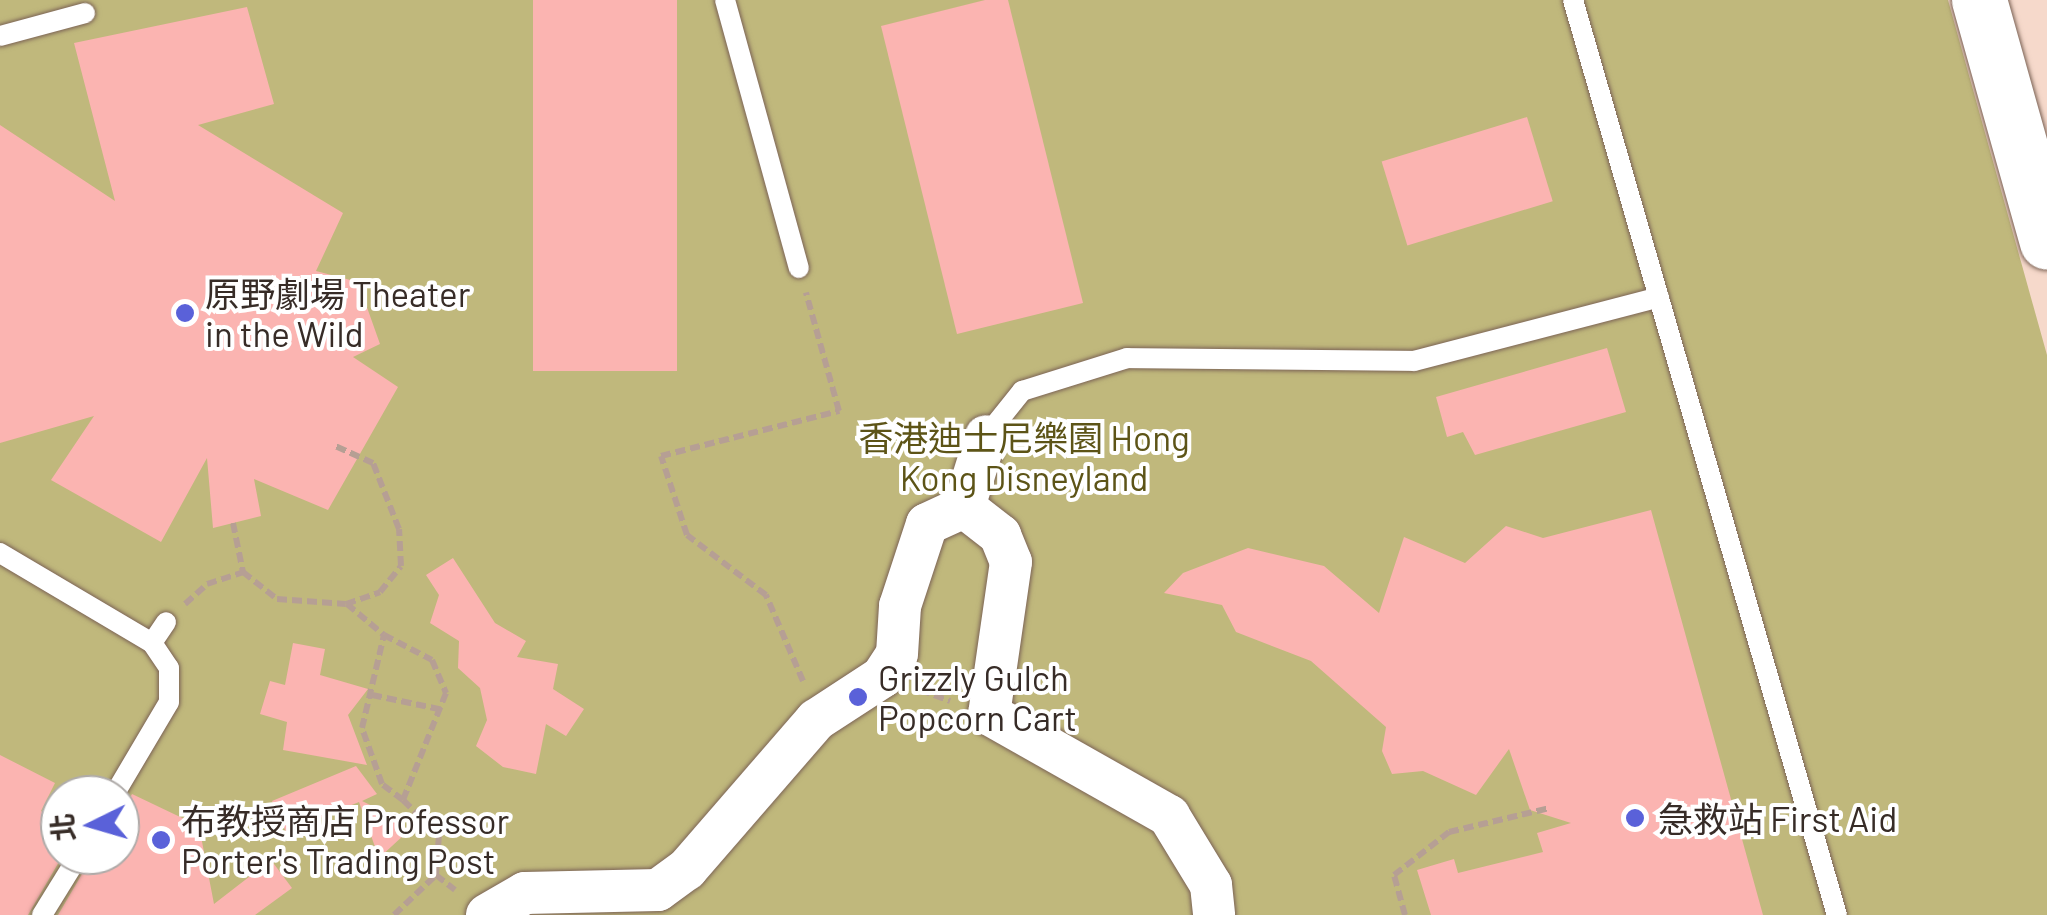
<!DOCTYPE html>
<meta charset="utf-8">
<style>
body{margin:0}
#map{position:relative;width:2047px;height:915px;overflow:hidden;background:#f6d9cb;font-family:Barlow,"Noto Sans TC",sans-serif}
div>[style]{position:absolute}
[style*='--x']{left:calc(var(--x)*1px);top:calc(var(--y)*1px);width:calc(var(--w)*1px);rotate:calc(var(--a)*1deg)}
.green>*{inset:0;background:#c0b87c}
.building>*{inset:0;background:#fbb4b1;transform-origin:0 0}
.path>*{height:6px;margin-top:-3px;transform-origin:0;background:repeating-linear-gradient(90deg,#b69f94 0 10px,transparent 0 15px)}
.roads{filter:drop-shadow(0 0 2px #7b6356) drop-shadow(0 0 2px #7b6356)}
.lane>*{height:20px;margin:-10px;padding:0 10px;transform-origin:10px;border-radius:10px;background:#fff}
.street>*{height:42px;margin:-21px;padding:0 21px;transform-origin:21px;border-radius:21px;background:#fff}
.secondary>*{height:55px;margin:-27.5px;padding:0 27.5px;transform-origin:27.5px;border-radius:27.5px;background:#fff}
.dots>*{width:28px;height:28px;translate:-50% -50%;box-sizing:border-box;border:5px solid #fff;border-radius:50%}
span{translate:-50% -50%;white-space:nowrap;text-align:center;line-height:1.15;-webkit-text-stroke:8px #fff;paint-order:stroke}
.poi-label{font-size:35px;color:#372c27}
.left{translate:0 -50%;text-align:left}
.park-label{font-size:35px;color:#5d5417}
.north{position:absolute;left:40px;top:775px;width:100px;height:100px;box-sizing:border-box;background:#fff;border:2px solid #afaba9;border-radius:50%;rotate:265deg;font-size:28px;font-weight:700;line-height:40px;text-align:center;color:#372c27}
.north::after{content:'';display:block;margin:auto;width:35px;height:45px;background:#5a61d9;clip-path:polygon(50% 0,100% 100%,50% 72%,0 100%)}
</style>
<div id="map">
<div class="green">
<div style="clip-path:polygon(evenodd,0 0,1948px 0,2047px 355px,2047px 915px,0 915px,0 0,60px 795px,120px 795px,120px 855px,60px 855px,60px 795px)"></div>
</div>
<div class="building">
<div style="left:533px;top:0;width:144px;height:371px"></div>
<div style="clip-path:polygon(985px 0,1008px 0,1083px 303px,957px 334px,881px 26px)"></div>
<div style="clip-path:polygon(247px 7px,274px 104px,198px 125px,343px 213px,316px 271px,358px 282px,380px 344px,353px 357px,398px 387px,328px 510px,254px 479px,261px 516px,213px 528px,207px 458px,161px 542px,51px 480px,94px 416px,0 443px,0 125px,115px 201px,74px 43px)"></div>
<div style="left:1527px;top:117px;width:88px;height:152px;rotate:73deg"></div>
<div style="clip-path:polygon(1607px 348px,1626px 412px,1475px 455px,1463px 432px,1447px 437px,1436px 397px)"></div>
<div style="clip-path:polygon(1651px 510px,1763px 915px,1431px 915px,1417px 870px,1454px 859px,1458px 873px,1543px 852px,1537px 833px,1571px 823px,1530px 810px,1509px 749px,1476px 795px,1423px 771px,1392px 774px,1382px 751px,1386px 727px,1311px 661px,1236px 632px,1222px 605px,1164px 593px,1183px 573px,1248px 548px,1324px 566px,1379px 613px,1404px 537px,1465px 563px,1506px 526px,1543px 538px)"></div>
<div style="clip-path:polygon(453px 558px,495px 623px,526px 641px,517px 657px,558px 664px,553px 689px,584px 709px,566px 736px,546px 724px,536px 774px,503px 767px,476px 746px,487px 720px,480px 688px,458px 668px,459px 641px,430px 623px,439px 595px,426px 575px)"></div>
<div style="clip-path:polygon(293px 643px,325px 649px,320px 675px,368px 689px,348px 715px,367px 765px,283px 750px,287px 722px,260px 714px,270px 681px,285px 685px)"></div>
<div style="clip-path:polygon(0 755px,55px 783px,41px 811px,60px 822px,63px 855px,28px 915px,0 915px)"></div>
<div style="clip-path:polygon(356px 766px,377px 794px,362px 801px,397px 818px,405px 834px,379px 858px,359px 802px,286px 832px,272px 801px)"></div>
<div style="clip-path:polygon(132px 794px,199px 826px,214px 904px,271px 860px,292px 888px,255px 915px,58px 915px,93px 855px,120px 855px,120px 815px)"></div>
</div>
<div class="path">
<div style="--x:233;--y:523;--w:50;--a:78.5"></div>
<div style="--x:243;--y:572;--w:43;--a:38.5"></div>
<div style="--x:277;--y:599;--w:69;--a:4.1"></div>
<div style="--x:346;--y:604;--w:36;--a:-19"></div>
<div style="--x:380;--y:592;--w:33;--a:-51"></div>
<div style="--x:401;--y:566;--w:37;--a:-93"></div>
<div style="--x:399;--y:529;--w:71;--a:-111.5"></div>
<div style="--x:373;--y:463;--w:42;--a:-155.9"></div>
<div style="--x:185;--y:604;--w:30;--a:-42"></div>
<div style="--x:207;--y:584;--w:38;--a:-18"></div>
<div style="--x:347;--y:604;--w:48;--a:40"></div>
<div style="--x:384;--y:635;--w:54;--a:27.5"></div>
<div style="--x:432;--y:660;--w:36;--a:67"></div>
<div style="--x:446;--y:693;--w:115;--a:111.9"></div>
<div style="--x:403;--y:800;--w:26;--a:-143"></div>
<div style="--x:382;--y:784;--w:59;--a:-109.7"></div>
<div style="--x:362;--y:728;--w:96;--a:-76.7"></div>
<div style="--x:803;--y:681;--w:94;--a:-113.3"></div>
<div style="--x:766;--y:595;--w:99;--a:-142.8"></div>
<div style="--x:687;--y:535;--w:83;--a:-108.2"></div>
<div style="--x:661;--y:456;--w:184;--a:-14.2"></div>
<div style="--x:839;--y:411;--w:123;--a:-105.6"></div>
<div style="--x:920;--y:690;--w:32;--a:20"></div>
<div style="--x:372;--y:695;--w:73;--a:11.9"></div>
<div style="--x:403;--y:800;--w:50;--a:44.2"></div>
<div style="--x:439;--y:835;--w:40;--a:94.3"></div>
<div style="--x:436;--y:875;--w:24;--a:38"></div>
<div style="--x:394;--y:915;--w:58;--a:-43.6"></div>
<div style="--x:1405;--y:915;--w:41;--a:-105.4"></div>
<div style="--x:1394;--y:875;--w:70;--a:-38"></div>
<div style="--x:1449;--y:832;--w:104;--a:-13.4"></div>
</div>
<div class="roads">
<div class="lane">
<div style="--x:725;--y:0;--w:278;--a:74.6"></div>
<div style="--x:1573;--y:0;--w:952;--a:73.91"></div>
<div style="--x:0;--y:36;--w:88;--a:-15.1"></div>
<div style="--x:986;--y:436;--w:58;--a:-51.3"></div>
<div style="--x:1022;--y:391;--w:110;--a:-17.4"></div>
<div style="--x:1127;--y:358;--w:287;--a:0.6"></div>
<div style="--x:1414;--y:361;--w:253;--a:-14.6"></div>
<div style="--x:0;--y:553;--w:177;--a:30.6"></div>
<div style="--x:152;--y:643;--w:25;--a:-56"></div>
<div style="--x:114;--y:795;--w:108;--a:-59.4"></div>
<div style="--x:169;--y:702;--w:34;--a:-90"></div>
<div style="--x:169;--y:668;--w:30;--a:-124"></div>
<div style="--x:42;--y:915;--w:70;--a:-58.3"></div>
</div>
<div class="street">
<div style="--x:964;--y:507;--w:74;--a:-72.8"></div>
<div style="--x:487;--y:915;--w:44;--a:-30.1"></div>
<div style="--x:525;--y:893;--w:133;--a:-1.3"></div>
<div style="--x:658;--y:890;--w:36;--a:-36"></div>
<div style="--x:687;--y:869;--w:197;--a:-49.1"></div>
<div style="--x:816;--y:720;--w:79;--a:-33.1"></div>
<div style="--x:882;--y:677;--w:27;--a:-57"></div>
<div style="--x:897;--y:654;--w:48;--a:-86.4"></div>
<div style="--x:900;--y:606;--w:86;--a:-71.8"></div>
<div style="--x:927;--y:524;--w:41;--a:-24.7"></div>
<div style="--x:964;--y:507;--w:46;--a:37.9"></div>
<div style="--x:1000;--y:535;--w:29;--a:68"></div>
<div style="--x:1011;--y:562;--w:154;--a:98.2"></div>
<div style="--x:989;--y:714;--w:207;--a:29.5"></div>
<div style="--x:1169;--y:816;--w:81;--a:58.7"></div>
<div style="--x:1211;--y:885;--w:30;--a:84"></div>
</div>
<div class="secondary">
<div style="--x:1979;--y:0;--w:251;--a:74.3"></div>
</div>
</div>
<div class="dots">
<div style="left:185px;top:313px;background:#5a61d9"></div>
<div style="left:858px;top:697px;background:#5a61d9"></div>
<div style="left:1635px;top:818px;background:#5a61d9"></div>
<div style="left:161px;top:840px;background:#5a61d9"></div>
</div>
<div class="poi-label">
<span class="left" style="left:205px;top:313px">原野劇場 Theater<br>in the Wild</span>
<span class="left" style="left:878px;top:697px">Grizzly Gulch<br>Popcorn Cart</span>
<span class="left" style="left:1658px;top:818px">急救站 First Aid</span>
<span class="left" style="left:181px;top:840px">布教授商店 Professor<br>Porter's Trading Post</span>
</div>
<div class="park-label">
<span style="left:1024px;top:457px">香港迪士尼樂園 Hong<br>Kong Disneyland</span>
</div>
<div class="north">北</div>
</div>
